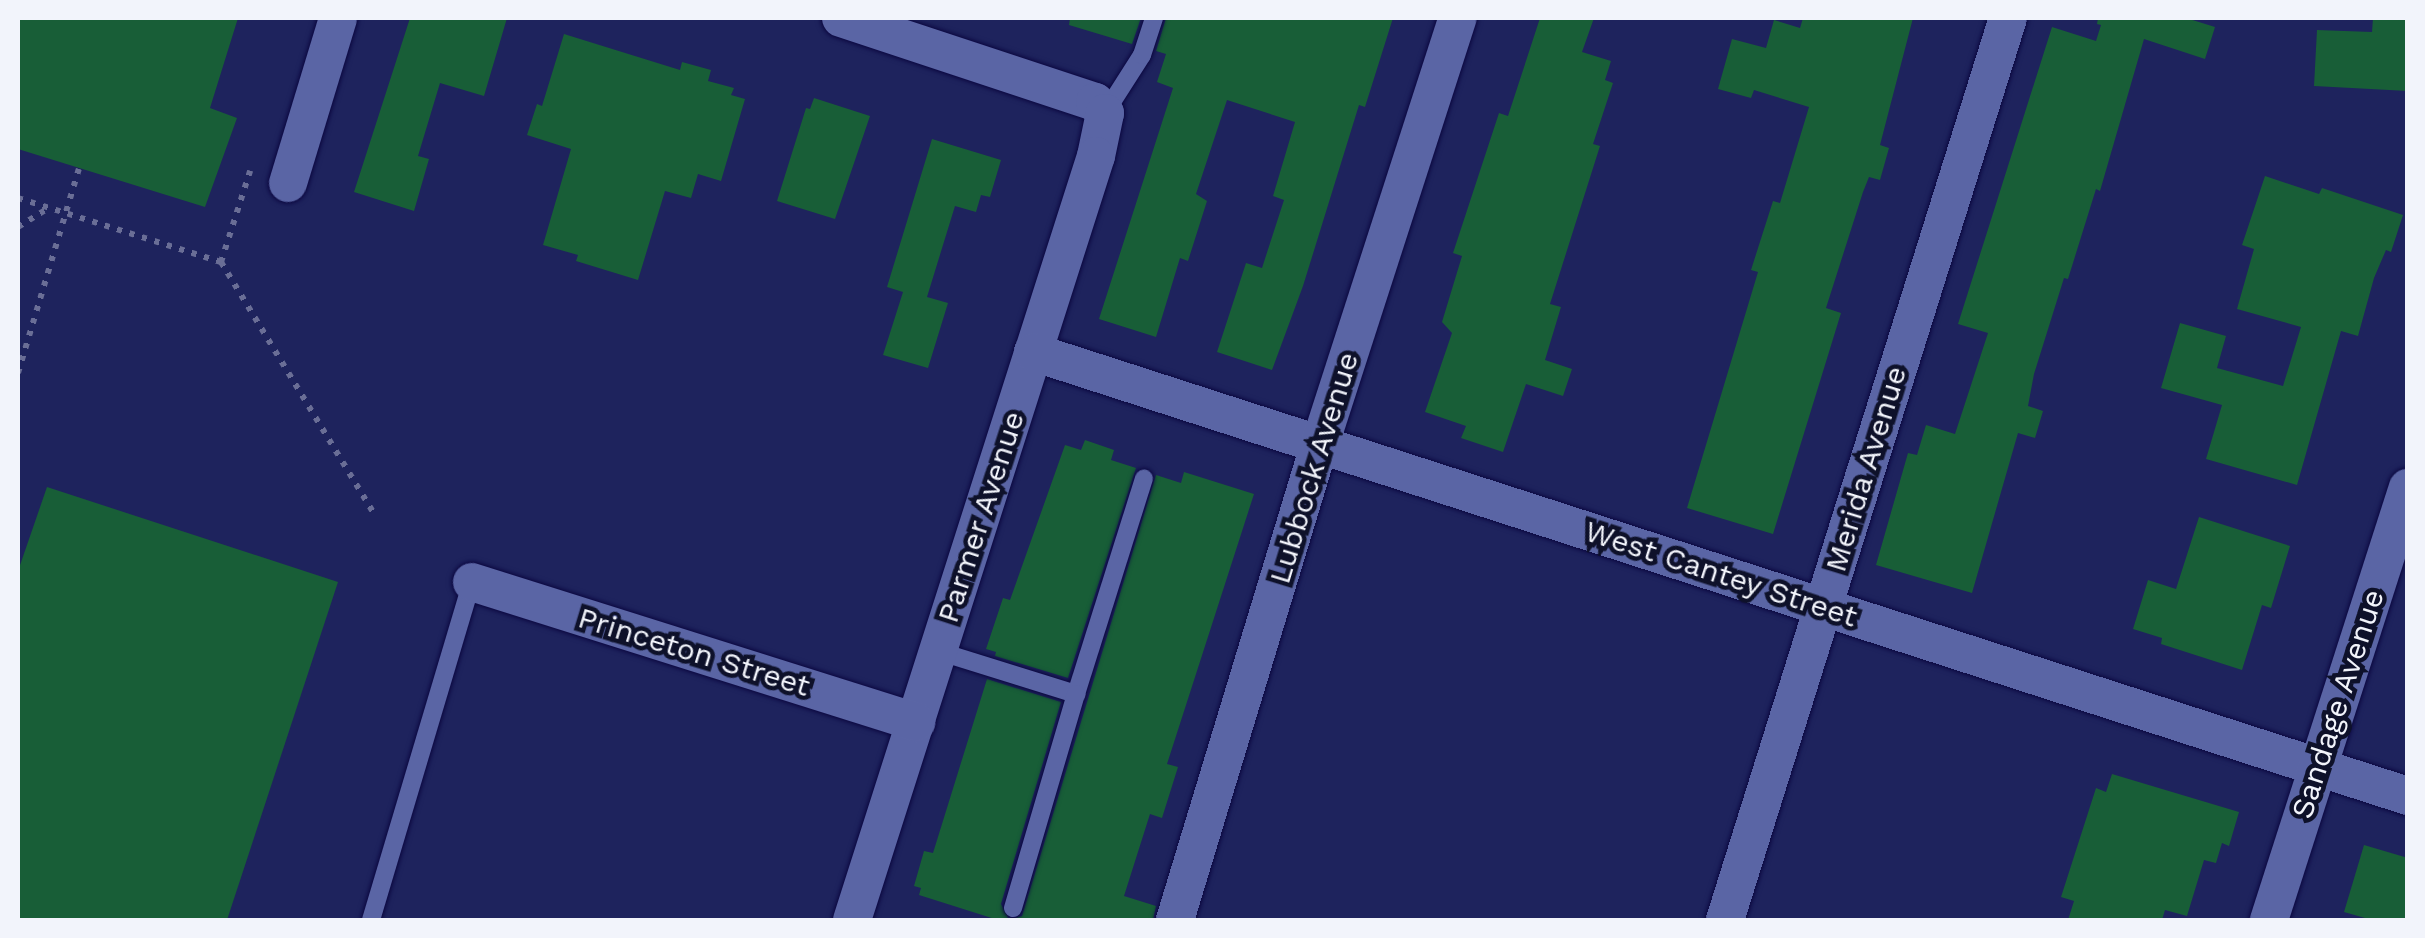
<!DOCTYPE html>
<style>
body{margin:0}
#map{position:relative;width:2425px;height:938px;overflow:hidden;background:#1e235d;font-family:"Work Sans",sans-serif}
div>[style]{position:absolute}
[style*='--x']{left:calc(var(--x)*1px);top:calc(var(--y)*1px);width:calc(var(--w)*1px);rotate:calc(var(--a)*1deg)}
.building>*{inset:0;background:#185e37}
.path>*{height:6px;margin-top:-3px;transform-origin:0;background:repeating-linear-gradient(90deg,#6a6e96 0 5px,transparent 0 13px)}
.roads{filter:drop-shadow(0 0 2px #0b0740) drop-shadow(0 0 2px #0b0740)}
.service>*{height:18px;margin:-9px;padding:0 9px;transform-origin:9px;border-radius:9px;background:#5a65a5}
.minor>*{height:38px;margin:-19px;padding:0 19px;transform-origin:19px;border-radius:19px;background:#5a65a5}
span{translate:-50% -50%;white-space:nowrap;text-align:center;line-height:1.15;-webkit-text-stroke:9px #0e112a;paint-order:stroke}
.street-label{font-size:30px;color:#f2f4fb}
.frame{position:absolute;inset:0;border:20px solid #f2f4fb;pointer-events:none}
</style>
<div id="map">
<div class="building">
<div style="clip-path:polygon(18px 18px,238px 18px,210px 108px,237px 118px,205px 207px,18px 149px)"></div>
<div style="clip-path:polygon(410px 18px,507px 18px,484px 96px,440px 83px,418px 156px,429px 159px,414px 211px,354px 192px)"></div>
<div style="clip-path:polygon(1070px 18px,1141px 18px,1132px 44px,1069px 25px)"></div>
<div style="clip-path:polygon(1166px 18px,1393px 18px,1365px 107px,1359px 105px,1303px 286px,1272px 370px,1217px 352px,1246px 263px,1262px 268px,1284px 200px,1273px 196px,1295px 122px,1227px 100px,1196px 194px,1207px 201px,1188px 261px,1180px 258px,1156px 337px,1099px 319px,1173px 88px,1157px 82px,1166px 54px,1156px 51px)"></div>
<div style="clip-path:polygon(1540px 18px,1594px 18px,1582px 52px,1611px 61px,1605px 80px,1613px 83px,1593px 144px,1600px 146px,1550px 304px,1561px 307px,1545px 360px,1572px 369px,1563px 396px,1526px 384px,1503px 452px,1461px 438px,1466px 426px,1425px 412px,1452px 333px,1442px 322px,1462px 256px,1453px 253px,1499px 113px,1508px 116px)"></div>
<div style="clip-path:polygon(1803px 18px,1913px 18px,1880px 145px,1889px 148px,1880px 180px,1869px 177px,1863px 192px,1826px 308px,1841px 313px,1773px 534px,1687px 508px,1758px 272px,1751px 270px,1773px 201px,1780px 203px,1809px 107px,1754px 90px,1751px 98px,1718px 89px,1732px 39px,1766px 48px,1774px 20px,1800px 28px)"></div>
<div style="clip-path:polygon(2098px 18px,2186px 18px,2215px 27px,2205px 59px,2144px 39px,2100px 191px,2096px 189px,2068px 279px,2064px 278px,2034px 374px,2028px 406px,2043px 411px,2035px 438px,2018px 433px,1972px 593px,1876px 565px,1908px 453px,1917px 455px,1926px 425px,1955px 434px,1988px 333px,1958px 324px,2052px 27px,2096px 41px,2101px 25px,2097px 24px)"></div>
<div style="clip-path:polygon(2373px 18px,2408px 18px,2408px 91px,2314px 86px,2317px 30px,2372px 32px)"></div>
<div style="clip-path:polygon(564px 34px,680px 70px,682px 62px,711px 70px,708px 81px,734px 88px,731px 95px,745px 99px,721px 181px,698px 174px,691px 198px,665px 191px,638px 280px,576px 261px,578px 255px,543px 245px,571px 149px,527px 135px,537px 104px,542px 106px)"></div>
<div style="clip-path:polygon(814px 98px,870px 116px,835px 219px,777px 201px,806px 108px,810px 109px)"></div>
<div style="clip-path:polygon(932px 139px,1001px 160px,990px 197px,981px 195px,976px 212px,955px 206px,927px 297px,948px 303px,928px 368px,883px 355px,903px 292px,887px 287px)"></div>
<div style="clip-path:polygon(2265px 176px,2319px 194px,2322px 188px,2403px 215px,2391px 252px,2386px 250px,2374px 278px,2358px 336px,2341px 331px,2297px 485px,2206px 459px,2222px 405px,2161px 388px,2180px 323px,2226px 336px,2217px 368px,2283px 386px,2301px 327px,2237px 309px,2254px 249px,2242px 245px)"></div>
<div style="clip-path:polygon(1085px 440px,1114px 450px,1111px 460px,1136px 468px,1068px 678px,995px 656px,996px 652px,986px 649px,1003px 598px,1010px 600px,1065px 445px,1081px 450px)"></div>
<div style="clip-path:polygon(1184px 472px,1254px 494px,1167px 764px,1178px 767px,1162px 818px,1150px 814px,1124px 896px,1156px 906px,1153px 920px,998px 920px,919px 895px,921px 888px,914px 886px,924px 851px,933px 853px,987px 679px,1061px 702px,1001px 904px,1009px 920px,1022px 916px,1156px 475px,1181px 483px)"></div>
<div style="clip-path:polygon(47px 487px,338px 582px,227px 920px,18px 920px,18px 571px)"></div>
<div style="clip-path:polygon(2199px 517px,2290px 546px,2271px 608px,2262px 605px,2242px 670px,2161px 644px,2162px 638px,2133px 629px,2148px 580px,2176px 589px)"></div>
<div style="clip-path:polygon(2112px 774px,2239px 812px,2229px 846px,2222px 843px,2216px 863px,2204px 860px,2187px 916px,2165px 910px,2162px 920px,2068px 920px,2074px 901px,2061px 897px,2096px 788px,2106px 792px)"></div>
<div style="clip-path:polygon(2364px 845px,2408px 858px,2408px 920px,2372px 920px,2344px 912px)"></div>
</div>
<div class="path">
<div style="--x:18;--y:198;--w:213;--a:17.5"></div>
<div style="--x:221;--y:262;--w:96;--a:-72.3"></div>
<div style="--x:18;--y:227;--w:36;--a:-32"></div>
<div style="--x:221;--y:262;--w:298;--a:58.7"></div>
<div style="--x:18;--y:373;--w:213;--a:-73.4"></div>
</div>
<div class="roads">
<div class="service">
<div style="--x:1105;--y:113;--w:69;--a:-57.5"></div>
<div style="--x:1142;--y:55;--w:39;--a:-72"></div>
<div style="--x:938;--y:651;--w:145;--a:17.3"></div>
<div style="--x:1076;--y:694;--w:226;--a:-72.5"></div>
<div style="--x:1013;--y:908;--w:223;--a:-73.6"></div>
<div style="--x:371;--y:920;--w:353;--a:-73.4"></div>
</div>
<div class="minor">
<div style="--x:841;--y:18;--w:268;--a:18.3"></div>
<div style="--x:1095;--y:102;--w:15;--a:48"></div>
<div style="--x:1105;--y:113;--w:44;--a:101.8"></div>
<div style="--x:1096;--y:156;--w:802;--a:107.71"></div>
<div style="--x:288;--y:183;--w:172;--a:-73.1"></div>
<div style="--x:1033;--y:352;--w:1445;--a:17.9"></div>
<div style="--x:472;--y:582;--w:466;--a:17.5"></div>
<div style="--x:1175;--y:920;--w:498;--a:-73.1"></div>
<div style="--x:1320;--y:444;--w:448;--a:-72.1"></div>
<div style="--x:1725;--y:920;--w:945;--a:-72.58"></div>
<div style="--x:2269;--y:920;--w:454;--a:-72.2"></div>
</div>
</div>
<div class="street-label">
<span style="left:1314px;top:468px;rotate:-73deg">Lubbock Avenue</span>
<span style="left:1866px;top:469px;rotate:-73deg">Merida Avenue</span>
<span style="left:981px;top:517px;rotate:-72deg">Parmer Avenue</span>
<span style="left:1721px;top:574px;rotate:18deg">West Cantey Street</span>
<span style="left:694px;top:652px;rotate:17deg">Princeton Street</span>
<span style="left:2338px;top:704px;rotate:-72deg">Sandage Avenue</span>
</div>
<div class="frame"></div>
</div>
